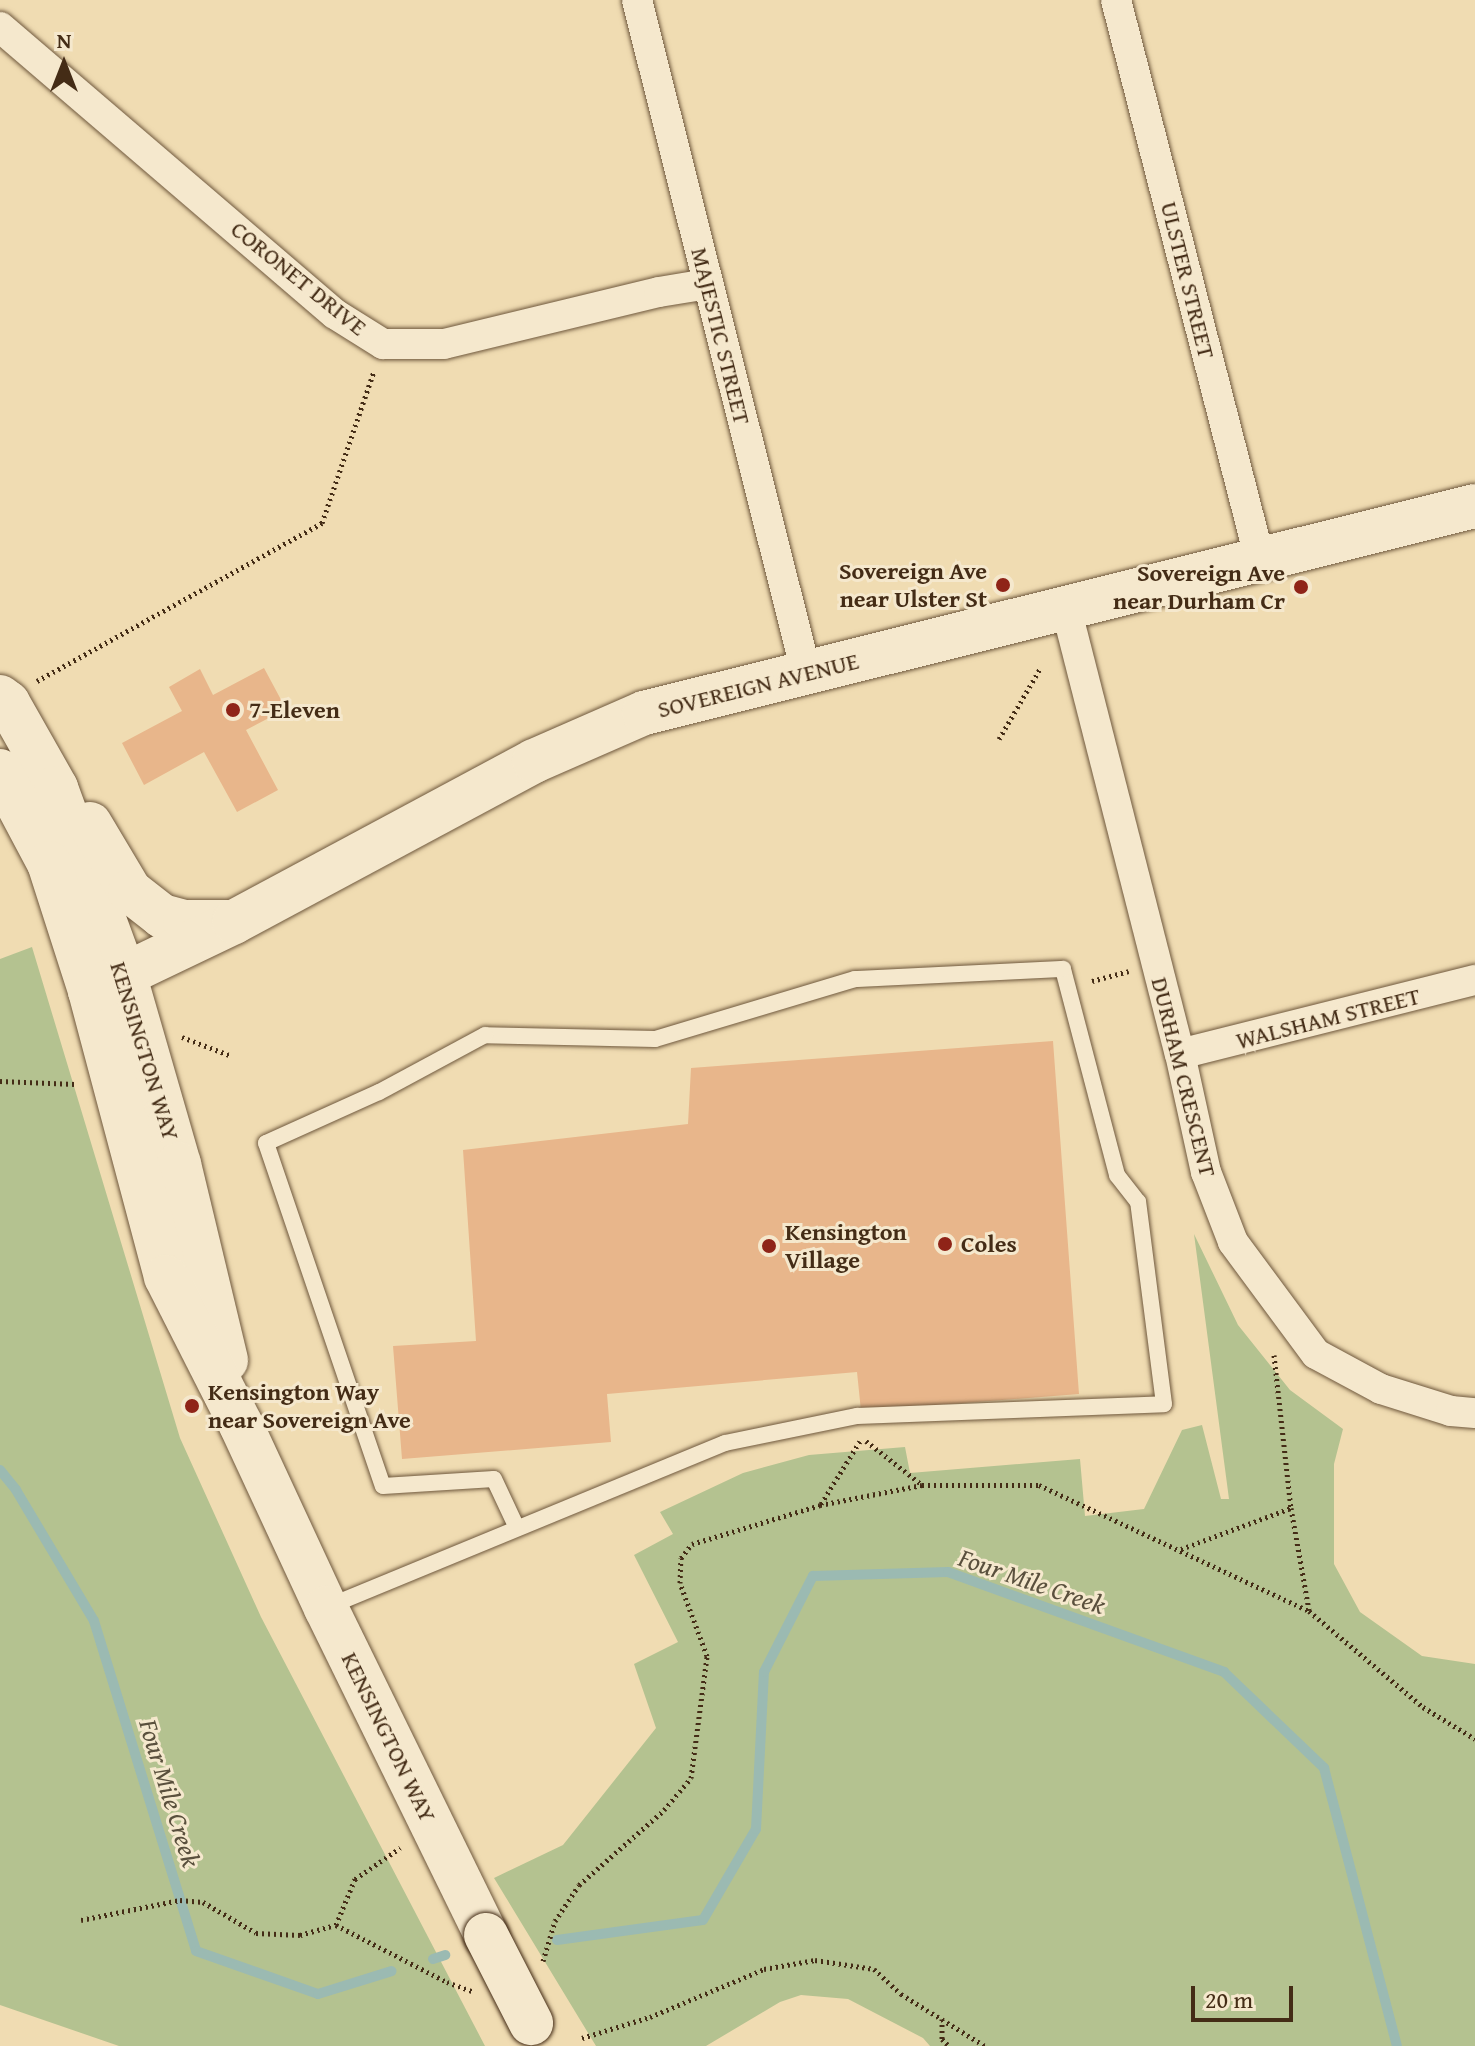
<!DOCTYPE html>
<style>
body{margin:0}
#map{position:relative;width:1475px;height:2046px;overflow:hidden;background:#f0dcb2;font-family:"Gentium Book Plus",serif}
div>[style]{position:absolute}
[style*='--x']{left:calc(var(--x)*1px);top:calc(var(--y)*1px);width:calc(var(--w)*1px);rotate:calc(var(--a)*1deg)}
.green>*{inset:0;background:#b4c290}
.stream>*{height:10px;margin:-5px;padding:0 5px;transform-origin:5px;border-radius:5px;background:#9bbab2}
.building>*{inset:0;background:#e8b68b}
.path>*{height:5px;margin-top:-2.5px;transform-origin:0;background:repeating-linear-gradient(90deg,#442c16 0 2px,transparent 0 6px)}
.roads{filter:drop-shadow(0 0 2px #6f583d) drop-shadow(0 0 2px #6f583d)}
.lane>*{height:16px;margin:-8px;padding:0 8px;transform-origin:8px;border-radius:8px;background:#f5e8cd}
.street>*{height:30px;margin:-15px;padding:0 15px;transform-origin:15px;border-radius:15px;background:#f5e8cd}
.secondary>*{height:44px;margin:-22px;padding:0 22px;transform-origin:22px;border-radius:22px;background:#f5e8cd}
.bridges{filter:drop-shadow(0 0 2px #442c16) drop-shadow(0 0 2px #442c16)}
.secondary-bridge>*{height:44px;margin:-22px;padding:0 22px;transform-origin:22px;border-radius:22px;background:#f5e8cd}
.dots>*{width:22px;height:22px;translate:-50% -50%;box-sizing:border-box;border:4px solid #f5e8cd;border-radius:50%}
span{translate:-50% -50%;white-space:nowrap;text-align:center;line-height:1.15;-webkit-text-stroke:6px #f5e8cd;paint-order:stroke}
.street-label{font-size:24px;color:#442c16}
.poi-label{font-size:24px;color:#442c16;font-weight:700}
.right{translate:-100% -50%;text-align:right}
.left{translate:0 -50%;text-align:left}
.water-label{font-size:26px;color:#5a503d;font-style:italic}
.north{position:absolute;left:24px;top:24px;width:80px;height:80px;-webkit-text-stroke:6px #f5e8cd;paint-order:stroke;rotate:0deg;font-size:22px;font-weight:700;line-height:32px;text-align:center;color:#442c16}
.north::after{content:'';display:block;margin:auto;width:28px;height:36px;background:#442c16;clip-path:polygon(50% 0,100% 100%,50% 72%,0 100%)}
.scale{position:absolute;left:1191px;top:1986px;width:102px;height:36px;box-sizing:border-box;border:4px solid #442c16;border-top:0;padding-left:10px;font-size:24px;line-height:28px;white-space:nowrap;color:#442c16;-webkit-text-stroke:6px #f5e8cd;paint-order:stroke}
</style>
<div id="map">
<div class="green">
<div style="clip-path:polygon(32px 947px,180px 1438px,261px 1617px,485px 2046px,119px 2046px,0 2005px,0 959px)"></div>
<div style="clip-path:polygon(1194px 1234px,1238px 1325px,1290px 1390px,1343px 1429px,1334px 1464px,1334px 1564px,1360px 1612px,1422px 1656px,1475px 1664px,1475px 2046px,930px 2046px,923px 2038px,848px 1999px,801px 1995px,780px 2002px,706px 2046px,596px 2046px,494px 1878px,563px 1845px,656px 1728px,634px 1664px,678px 1642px,634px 1555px,673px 1534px,660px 1512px,743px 1473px,809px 1455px,905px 1447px,910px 1473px,1080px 1459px,1085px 1516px,1144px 1509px,1182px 1430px,1202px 1425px,1221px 1499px,1229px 1499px)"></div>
</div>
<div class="stream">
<div style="--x:0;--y:1470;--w:26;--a:51"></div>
<div style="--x:16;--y:1490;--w:152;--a:59.2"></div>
<div style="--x:94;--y:1621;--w:345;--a:72.8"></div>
<div style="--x:196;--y:1951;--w:129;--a:19.4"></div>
<div style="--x:318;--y:1994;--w:77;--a:-17.3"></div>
<div style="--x:557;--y:1940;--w:147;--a:-7.8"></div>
<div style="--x:703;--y:1920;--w:105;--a:-59.8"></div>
<div style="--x:756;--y:1829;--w:157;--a:-87.1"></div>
<div style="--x:764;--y:1672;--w:108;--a:-63"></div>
<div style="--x:813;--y:1576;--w:135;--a:-1.7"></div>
<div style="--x:948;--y:1572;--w:294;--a:19.9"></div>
<div style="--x:1224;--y:1672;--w:139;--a:43.8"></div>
<div style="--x:1324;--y:1768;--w:287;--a:75.3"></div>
<div style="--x:433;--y:1959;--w:13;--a:-18"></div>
</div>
<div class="building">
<div style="clip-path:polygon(264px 668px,286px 709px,246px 730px,278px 790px,237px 812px,204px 752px,144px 785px,122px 743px,182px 711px,169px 687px,200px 669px,213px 695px)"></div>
<div style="clip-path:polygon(1053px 1041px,1079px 1394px,861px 1411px,857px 1372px,607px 1394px,611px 1442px,402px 1459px,393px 1346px,476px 1341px,463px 1150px,688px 1124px,691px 1068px)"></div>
</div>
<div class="path">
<div style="--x:37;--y:681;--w:326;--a:-29"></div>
<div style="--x:322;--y:523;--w:161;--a:-71.1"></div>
<div style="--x:999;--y:739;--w:83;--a:-59.7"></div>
<div style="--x:1092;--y:981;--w:38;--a:-15"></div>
<div style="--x:182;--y:1037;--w:53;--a:20.8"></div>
<div style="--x:0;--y:1081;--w:75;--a:2.3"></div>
<div style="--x:1274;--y:1355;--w:154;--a:83.7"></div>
<div style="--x:1291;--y:1508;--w:104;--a:80"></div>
<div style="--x:866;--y:1441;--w:70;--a:38"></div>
<div style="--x:821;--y:1504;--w:74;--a:-58.2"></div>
<div style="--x:1181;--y:1549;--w:117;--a:-20.4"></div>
<div style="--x:81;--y:1920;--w:101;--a:-11.4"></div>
<div style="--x:180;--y:1900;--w:23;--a:5"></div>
<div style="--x:203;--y:1902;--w:61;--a:30.3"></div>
<div style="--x:256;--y:1933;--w:44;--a:2.6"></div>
<div style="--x:300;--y:1935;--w:37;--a:-16"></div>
<div style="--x:336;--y:1925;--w:50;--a:-67.6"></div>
<div style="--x:355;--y:1879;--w:55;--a:-34.6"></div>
<div style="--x:336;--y:1925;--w:125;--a:27.2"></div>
<div style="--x:447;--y:1982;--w:27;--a:20"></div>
<div style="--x:543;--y:1961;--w:42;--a:-73.3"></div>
<div style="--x:555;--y:1921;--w:43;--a:-56.3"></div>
<div style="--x:579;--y:1885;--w:113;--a:-41.4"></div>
<div style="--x:664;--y:1810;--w:42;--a:-49.8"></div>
<div style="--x:691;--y:1778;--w:123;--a:-82.5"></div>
<div style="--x:707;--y:1656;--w:78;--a:-110.3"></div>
<div style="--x:680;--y:1583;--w:25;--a:-88"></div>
<div style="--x:681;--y:1558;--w:18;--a:-52"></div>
<div style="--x:692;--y:1544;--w:134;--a:-16.9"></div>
<div style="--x:820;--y:1505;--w:104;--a:-11.1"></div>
<div style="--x:922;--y:1485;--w:117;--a:0"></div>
<div style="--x:1039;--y:1485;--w:298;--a:25"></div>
<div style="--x:1309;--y:1611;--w:149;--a:40.1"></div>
<div style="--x:1423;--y:1707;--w:61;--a:31.6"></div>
<div style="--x:942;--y:2019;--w:20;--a:90"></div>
<div style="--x:942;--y:2039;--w:10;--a:45"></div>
<div style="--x:582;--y:2038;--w:71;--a:-17.2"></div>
<div style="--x:650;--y:2017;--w:124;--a:-22.8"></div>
<div style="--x:764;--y:1969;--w:52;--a:-10"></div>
<div style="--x:815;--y:1960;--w:60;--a:8.7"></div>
<div style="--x:874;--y:1969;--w:37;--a:43"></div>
<div style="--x:901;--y:1994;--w:99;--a:31.8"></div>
</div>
<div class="roads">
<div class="lane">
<div style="--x:327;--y:1607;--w:430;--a:-22.4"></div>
<div style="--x:725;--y:1443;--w:135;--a:-11.6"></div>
<div style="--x:857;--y:1416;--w:307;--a:-2.2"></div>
<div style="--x:1164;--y:1404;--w:204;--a:-97.3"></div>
<div style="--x:1138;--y:1202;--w:34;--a:-128"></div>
<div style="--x:1117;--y:1175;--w:213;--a:-104.7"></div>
<div style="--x:1063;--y:969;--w:208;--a:177.2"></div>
<div style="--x:855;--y:979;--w:209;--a:163.3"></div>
<div style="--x:655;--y:1039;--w:170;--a:-178.7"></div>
<div style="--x:485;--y:1035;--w:120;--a:151.7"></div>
<div style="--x:379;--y:1092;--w:124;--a:155.7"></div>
<div style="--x:266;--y:1143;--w:362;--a:71.2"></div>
<div style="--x:383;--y:1486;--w:111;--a:-3.6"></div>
<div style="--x:494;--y:1479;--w:54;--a:64.9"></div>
</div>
<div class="street">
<div style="--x:637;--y:0;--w:693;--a:75.88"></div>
<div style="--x:1116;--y:0;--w:578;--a:75.58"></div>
<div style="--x:0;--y:27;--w:441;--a:40.6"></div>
<div style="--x:335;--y:314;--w:57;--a:32"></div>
<div style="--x:383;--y:344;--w:61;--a:0"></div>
<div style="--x:444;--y:344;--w:221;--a:-13.6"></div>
<div style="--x:659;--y:292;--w:50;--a:-9.3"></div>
<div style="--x:1066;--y:608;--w:460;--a:75.7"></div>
<div style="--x:1180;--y:1054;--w:121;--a:77.6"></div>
<div style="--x:1206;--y:1172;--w:75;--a:68.9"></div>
<div style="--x:1233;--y:1242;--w:139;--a:53.5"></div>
<div style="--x:1316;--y:1354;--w:74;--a:28.3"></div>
<div style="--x:1381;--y:1389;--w:73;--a:17.4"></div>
<div style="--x:1451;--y:1411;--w:24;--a:5"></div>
<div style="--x:1180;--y:1054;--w:304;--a:-14.1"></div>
</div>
<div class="secondary">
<div style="--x:0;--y:697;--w:10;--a:37"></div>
<div style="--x:8;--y:703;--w:98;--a:60.5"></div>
<div style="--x:56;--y:788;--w:201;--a:69.9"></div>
<div style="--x:125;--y:977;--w:195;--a:73.9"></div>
<div style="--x:179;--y:1164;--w:202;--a:76.5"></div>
<div style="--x:0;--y:771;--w:104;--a:62"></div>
<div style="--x:49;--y:863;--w:134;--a:72.2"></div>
<div style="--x:90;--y:991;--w:296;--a:75.1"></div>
<div style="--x:166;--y:1277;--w:166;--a:63.1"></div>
<div style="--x:241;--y:1425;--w:202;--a:65.1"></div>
<div style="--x:326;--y:1608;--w:364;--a:63.9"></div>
<div style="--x:90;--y:824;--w:78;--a:59.2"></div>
<div style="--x:130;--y:891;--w:41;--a:38"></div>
<div style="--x:162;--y:916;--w:24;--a:15"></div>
<div style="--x:185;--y:922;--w:45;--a:0"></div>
<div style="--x:90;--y:991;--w:160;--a:-25.6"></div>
<div style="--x:234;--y:922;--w:340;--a:-28.2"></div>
<div style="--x:534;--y:761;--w:120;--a:-23.6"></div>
<div style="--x:644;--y:713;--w:856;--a:-13.99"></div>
</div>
</div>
<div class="bridges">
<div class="secondary-bridge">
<div style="--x:486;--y:1935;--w:99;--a:62.9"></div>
</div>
</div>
<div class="dots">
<div style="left:1003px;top:585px;background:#8f2418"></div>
<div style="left:1301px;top:587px;background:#8f2418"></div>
<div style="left:233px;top:710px;background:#8f2418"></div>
<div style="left:945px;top:1244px;background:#8f2418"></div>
<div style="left:769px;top:1246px;background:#8f2418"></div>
<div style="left:192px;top:1406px;background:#8f2418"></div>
</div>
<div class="street-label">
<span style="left:299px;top:278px;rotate:39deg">CORONET DRIVE</span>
<span style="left:1188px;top:280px;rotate:76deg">ULSTER STREET</span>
<span style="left:721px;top:336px;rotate:76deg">MAJESTIC STREET</span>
<span style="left:758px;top:685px;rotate:-14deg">SOVEREIGN AVENUE</span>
<span style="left:1328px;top:1018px;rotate:-14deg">WALSHAM STREET</span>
<span style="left:145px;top:1051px;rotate:73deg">KENSINGTON WAY</span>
<span style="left:1184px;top:1077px;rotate:76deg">DURHAM CRESCENT</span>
<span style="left:389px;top:1737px;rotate:64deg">KENSINGTON WAY</span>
</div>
<div class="poi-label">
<span class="right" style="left:987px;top:585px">Sovereign Ave<br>near Ulster St</span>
<span class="right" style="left:1285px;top:587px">Sovereign Ave<br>near Durham Cr</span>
<span class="left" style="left:249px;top:710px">7-Eleven</span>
<span class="left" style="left:785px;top:1246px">Kensington<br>Village</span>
<span class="left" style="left:961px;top:1244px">Coles</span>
<span class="left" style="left:208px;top:1406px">Kensington Way<br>near Sovereign Ave</span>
</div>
<div class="water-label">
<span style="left:1032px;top:1581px;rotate:19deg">Four Mile Creek</span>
<span style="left:170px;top:1793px;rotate:73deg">Four Mile Creek</span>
</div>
<div class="north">N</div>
<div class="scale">20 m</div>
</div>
